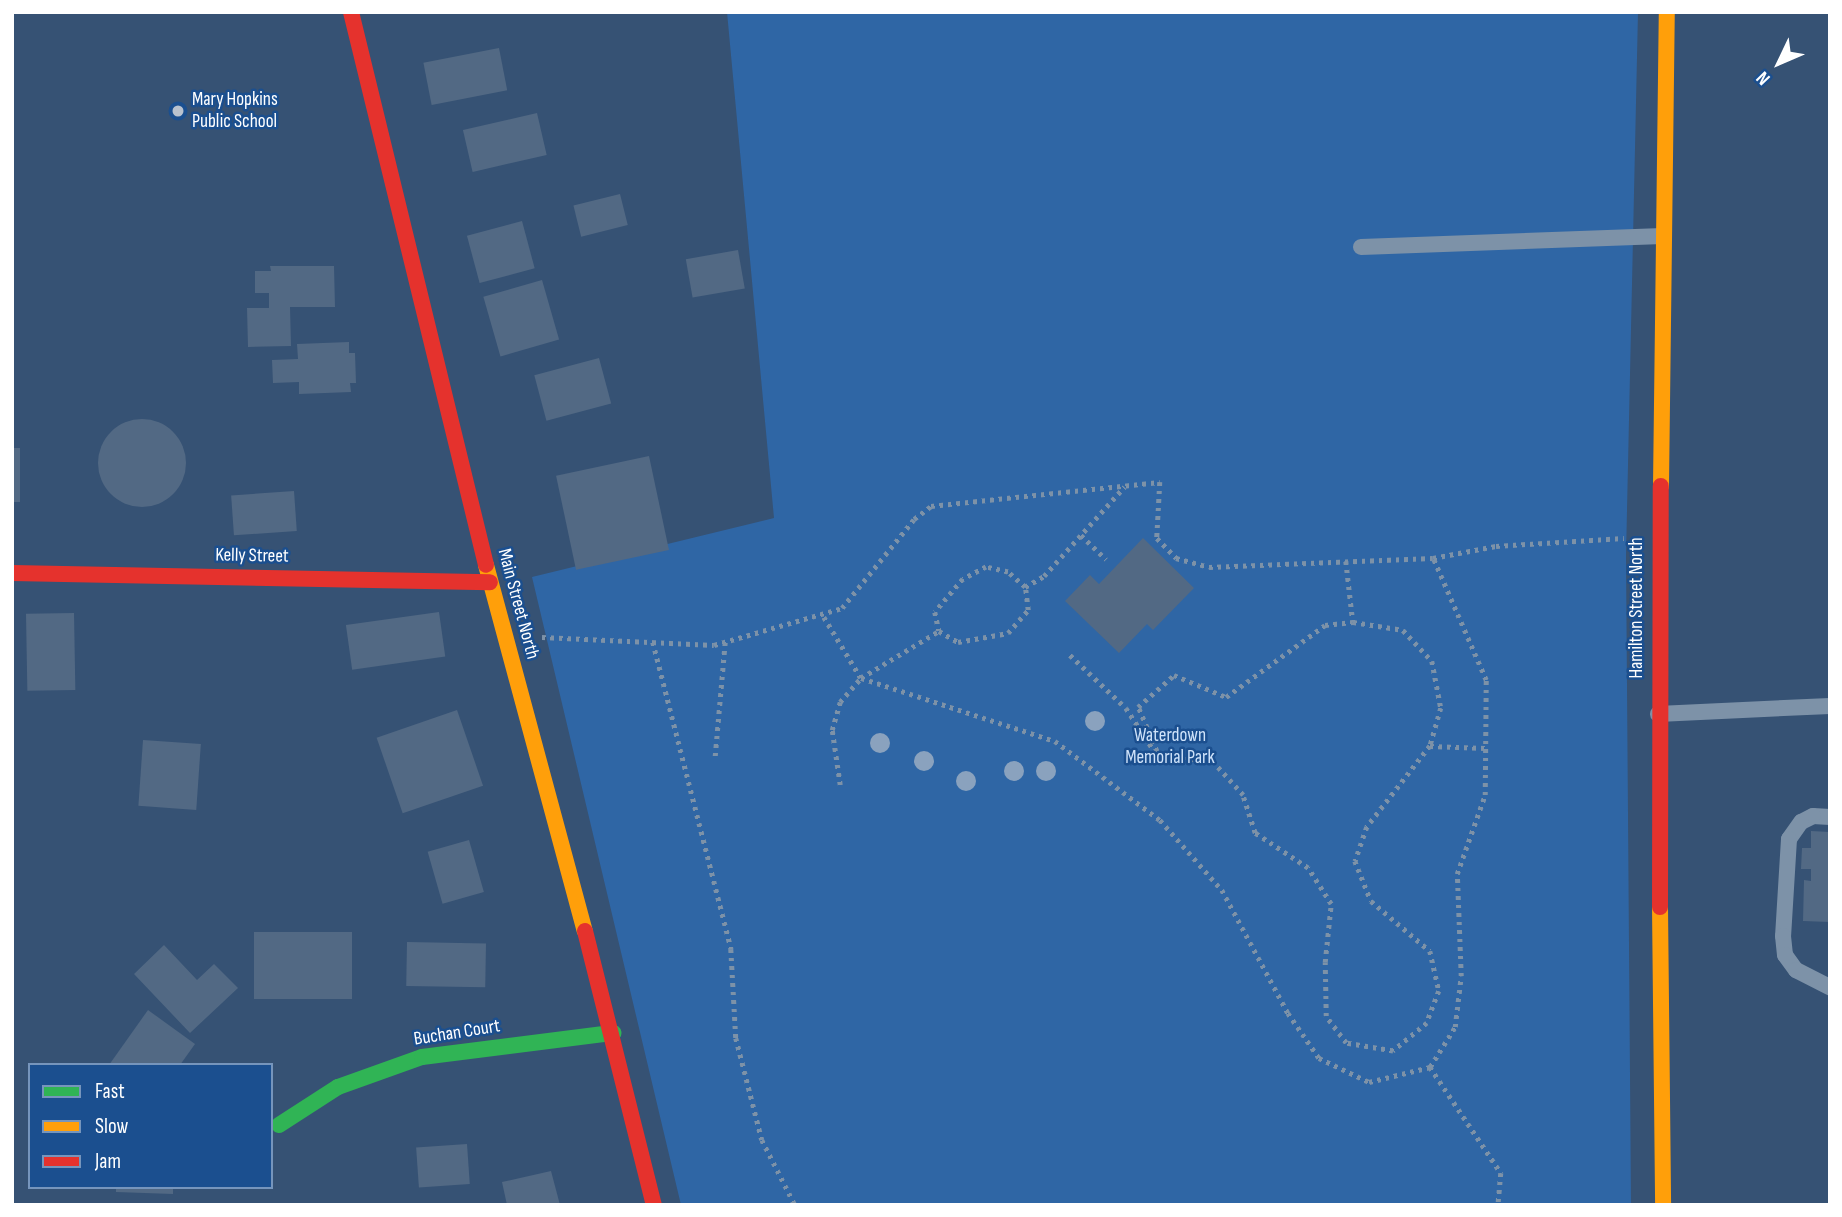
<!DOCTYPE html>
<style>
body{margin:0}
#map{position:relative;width:1842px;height:1217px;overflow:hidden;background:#365274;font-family:"Sofia Sans Condensed",sans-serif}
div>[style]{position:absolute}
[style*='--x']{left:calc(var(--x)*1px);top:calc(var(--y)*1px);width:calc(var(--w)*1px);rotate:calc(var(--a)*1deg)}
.green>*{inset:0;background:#2f66a5}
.building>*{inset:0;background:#526984;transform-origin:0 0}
.round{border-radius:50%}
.path>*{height:4.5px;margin-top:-2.25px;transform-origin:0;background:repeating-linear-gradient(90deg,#7d92a8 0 3.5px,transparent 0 8.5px)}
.lane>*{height:16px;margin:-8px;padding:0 8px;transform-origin:8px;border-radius:8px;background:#7d92a8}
.fast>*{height:16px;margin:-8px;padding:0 8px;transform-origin:8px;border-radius:8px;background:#30b455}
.slow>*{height:16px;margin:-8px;padding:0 8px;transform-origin:8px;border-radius:8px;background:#ff9f0a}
.jam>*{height:16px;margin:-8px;padding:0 8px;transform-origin:8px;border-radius:8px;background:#e5322d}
.trees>*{width:20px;height:20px;margin:-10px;border-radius:50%;background:#8aa2be}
.dots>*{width:19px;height:19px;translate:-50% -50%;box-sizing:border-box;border:4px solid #1b4f8f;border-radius:50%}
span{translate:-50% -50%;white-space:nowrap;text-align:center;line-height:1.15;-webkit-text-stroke:5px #1b4f8f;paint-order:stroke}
.poi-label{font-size:19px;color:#fff}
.left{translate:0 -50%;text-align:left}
.street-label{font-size:19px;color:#fff}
.park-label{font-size:19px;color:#cfe3fa}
.frame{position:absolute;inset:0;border:14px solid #fff;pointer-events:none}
.legend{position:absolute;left:28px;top:1063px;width:245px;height:126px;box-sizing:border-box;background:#1b4f8f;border:2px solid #7695bc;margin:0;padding:9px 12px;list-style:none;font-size:21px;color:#fff}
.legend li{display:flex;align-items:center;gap:14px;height:35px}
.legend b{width:35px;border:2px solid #7695bc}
.north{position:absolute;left:1744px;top:28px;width:70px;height:70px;-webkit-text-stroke:5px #1b4f8f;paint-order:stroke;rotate:226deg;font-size:19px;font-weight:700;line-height:28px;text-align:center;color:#fff}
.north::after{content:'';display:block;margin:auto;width:24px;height:32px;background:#fff;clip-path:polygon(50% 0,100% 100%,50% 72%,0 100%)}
</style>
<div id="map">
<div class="green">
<div style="clip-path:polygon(727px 12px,1638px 12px,1626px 556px,1631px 1205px,681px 1205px,532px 577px,774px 518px)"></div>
</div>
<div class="building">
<div style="left:499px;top:48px;width:43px;height:77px;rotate:79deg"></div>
<div style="left:537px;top:113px;width:43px;height:76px;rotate:77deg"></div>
<div style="left:620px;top:194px;width:32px;height:48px;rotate:76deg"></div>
<div style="left:522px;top:221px;width:49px;height:57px;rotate:75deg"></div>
<div style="left:738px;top:250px;width:39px;height:53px;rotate:80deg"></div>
<div style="clip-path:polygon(270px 266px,334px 266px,335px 307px,290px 307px,291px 346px,248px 347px,247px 308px,269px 308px,269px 293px,255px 293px,255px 271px,271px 271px)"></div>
<div style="left:542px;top:280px;width:62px;height:61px;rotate:74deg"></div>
<div style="clip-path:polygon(349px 342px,349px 353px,355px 353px,356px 383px,350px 383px,351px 392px,299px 394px,299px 382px,273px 383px,272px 360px,298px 359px,297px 344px)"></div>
<div style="left:599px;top:358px;width:47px;height:67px;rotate:75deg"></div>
<div class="round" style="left:98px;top:419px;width:88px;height:88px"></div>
<div style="left:12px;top:448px;width:8px;height:54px"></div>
<div style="left:649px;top:456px;width:96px;height:95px;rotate:78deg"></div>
<div style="left:294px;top:491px;width:40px;height:63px;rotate:86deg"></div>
<div style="clip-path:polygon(1143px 538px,1194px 588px,1153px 630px,1147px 624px,1119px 653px,1065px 601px,1090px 575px,1099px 584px)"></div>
<div style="left:439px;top:612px;width:45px;height:94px;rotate:82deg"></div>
<div style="left:74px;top:613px;width:77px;height:48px;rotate:89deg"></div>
<div style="left:457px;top:710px;width:80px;height:85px;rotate:71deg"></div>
<div style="left:143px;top:740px;width:58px;height:66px;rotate:4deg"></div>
<div style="clip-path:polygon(1811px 831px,1830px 832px,1830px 922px,1803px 921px,1804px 880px,1811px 881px,1811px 869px,1801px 869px,1802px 848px,1811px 848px)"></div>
<div style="left:469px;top:840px;width:54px;height:43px;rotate:74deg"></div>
<div style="left:254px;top:932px;width:98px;height:67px"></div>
<div style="left:407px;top:942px;width:79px;height:44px;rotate:1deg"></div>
<div style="clip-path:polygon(164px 945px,197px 980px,214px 964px,238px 988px,190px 1033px,134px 974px)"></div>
<div style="clip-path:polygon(148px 1010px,195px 1044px,180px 1065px,109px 1065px)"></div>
<div style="left:467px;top:1144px;width:40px;height:51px;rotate:86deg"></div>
<div style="clip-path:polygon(551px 1171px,560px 1205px,507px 1205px,502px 1182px)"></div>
<div style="clip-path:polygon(116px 1187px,173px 1187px,173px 1194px,116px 1192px)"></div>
</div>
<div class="path">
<div style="--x:1081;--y:535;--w:35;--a:44"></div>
<div style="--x:1346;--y:561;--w:61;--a:83.5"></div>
<div style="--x:1353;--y:622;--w:51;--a:9.1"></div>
<div style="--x:1403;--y:630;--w:42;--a:46.9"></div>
<div style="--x:1432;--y:661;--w:48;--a:79.2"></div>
<div style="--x:1441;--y:708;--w:40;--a:106"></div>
<div style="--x:1430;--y:746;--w:103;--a:127.9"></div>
<div style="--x:1367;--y:827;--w:36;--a:109"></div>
<div style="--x:1355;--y:861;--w:43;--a:68.2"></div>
<div style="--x:1371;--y:901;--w:77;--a:40.3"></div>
<div style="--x:1430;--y:951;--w:41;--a:77.3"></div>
<div style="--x:1439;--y:991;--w:34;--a:111"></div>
<div style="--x:1427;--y:1023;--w:44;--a:140.5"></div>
<div style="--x:1393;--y:1051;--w:48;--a:-170.3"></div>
<div style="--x:1346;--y:1043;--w:34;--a:-127"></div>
<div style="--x:1326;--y:1016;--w:54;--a:-91.1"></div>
<div style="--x:1325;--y:962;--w:58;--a:-84.1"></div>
<div style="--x:1331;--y:904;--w:43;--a:-122.6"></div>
<div style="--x:1308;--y:868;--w:64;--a:-146.6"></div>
<div style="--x:1255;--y:833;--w:40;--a:-108"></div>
<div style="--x:1243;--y:795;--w:47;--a:-132.4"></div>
<div style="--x:1211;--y:760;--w:51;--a:-178.9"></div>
<div style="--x:1160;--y:759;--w:56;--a:-112.9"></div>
<div style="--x:1138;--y:707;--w:48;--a:-41.6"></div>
<div style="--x:1174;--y:675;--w:56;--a:22.9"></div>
<div style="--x:1226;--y:697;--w:122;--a:-36"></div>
<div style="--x:1325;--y:625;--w:28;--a:-6"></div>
<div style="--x:1025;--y:587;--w:22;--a:-30"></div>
<div style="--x:1044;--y:576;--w:120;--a:-48"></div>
<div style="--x:824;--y:617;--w:71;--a:58.8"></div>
<div style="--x:861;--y:678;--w:204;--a:18"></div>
<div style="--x:1055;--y:741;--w:131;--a:37"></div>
<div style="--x:1160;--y:820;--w:94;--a:48.5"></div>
<div style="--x:1222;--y:890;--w:140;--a:61.8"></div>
<div style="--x:1288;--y:1013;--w:55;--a:55.4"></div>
<div style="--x:1319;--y:1058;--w:55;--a:25.6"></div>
<div style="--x:1369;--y:1082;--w:63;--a:-13.8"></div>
<div style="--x:1430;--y:1067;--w:128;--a:56.2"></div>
<div style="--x:1501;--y:1173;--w:32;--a:95"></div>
<div style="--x:542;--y:637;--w:172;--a:2.7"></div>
<div style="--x:714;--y:645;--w:133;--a:-16.1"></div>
<div style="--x:842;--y:608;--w:114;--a:-51"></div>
<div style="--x:914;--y:519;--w:21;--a:-37"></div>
<div style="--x:931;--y:506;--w:230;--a:-6"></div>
<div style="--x:1160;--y:482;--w:56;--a:93.1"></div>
<div style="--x:1157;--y:538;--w:28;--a:46"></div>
<div style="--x:1176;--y:558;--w:34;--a:15"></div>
<div style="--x:1209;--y:567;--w:224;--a:-2.3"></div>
<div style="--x:1433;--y:558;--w:64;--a:-10.8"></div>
<div style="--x:1496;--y:546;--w:128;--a:-3.6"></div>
<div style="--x:653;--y:642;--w:317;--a:75.7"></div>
<div style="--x:731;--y:949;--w:89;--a:86.8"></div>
<div style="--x:736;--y:1038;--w:105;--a:75.7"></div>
<div style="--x:762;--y:1140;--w:73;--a:63.1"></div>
<div style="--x:1070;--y:655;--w:77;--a:43.4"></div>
<div style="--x:1126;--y:708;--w:49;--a:56.6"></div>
<div style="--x:1430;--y:746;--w:55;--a:2.1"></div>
<div style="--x:715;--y:756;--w:114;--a:-85"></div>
<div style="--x:840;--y:785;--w:56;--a:-98.3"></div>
<div style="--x:832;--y:730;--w:29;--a:-74"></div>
<div style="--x:840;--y:702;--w:32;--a:-49"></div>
<div style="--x:861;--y:678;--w:91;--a:-31.1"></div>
<div style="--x:939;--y:631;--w:22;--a:30"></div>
<div style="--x:958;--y:642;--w:51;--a:-10.2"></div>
<div style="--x:1008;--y:633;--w:30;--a:-49"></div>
<div style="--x:1028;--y:610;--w:23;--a:-97"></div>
<div style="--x:1025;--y:587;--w:23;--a:-139"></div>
<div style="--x:1008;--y:572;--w:23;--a:-167"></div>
<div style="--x:986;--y:567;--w:26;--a:152"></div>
<div style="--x:963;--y:579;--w:43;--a:130.3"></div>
<div style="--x:935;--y:612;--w:19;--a:78"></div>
<div style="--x:1430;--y:1067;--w:47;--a:-58"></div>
<div style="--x:1455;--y:1027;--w:51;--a:-83.3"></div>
<div style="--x:1461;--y:976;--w:102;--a:-92.2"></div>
<div style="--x:1457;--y:874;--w:84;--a:-70.5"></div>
<div style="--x:1485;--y:795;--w:115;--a:-89.5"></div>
<div style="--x:1486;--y:680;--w:133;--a:-113.5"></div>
</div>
<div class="lane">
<div style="--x:1361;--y:247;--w:302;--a:-2.1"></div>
<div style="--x:1658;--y:714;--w:172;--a:-2.7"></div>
<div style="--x:1830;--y:817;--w:17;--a:-177"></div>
<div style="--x:1813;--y:816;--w:13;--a:153"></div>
<div style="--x:1801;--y:822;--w:21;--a:125"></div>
<div style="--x:1789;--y:839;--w:97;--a:93.5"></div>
<div style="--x:1783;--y:936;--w:19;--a:84"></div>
<div style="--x:1785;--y:955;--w:19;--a:54"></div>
<div style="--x:1796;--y:970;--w:38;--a:27"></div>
</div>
<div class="fast">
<div style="--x:279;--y:1125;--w:70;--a:-32.8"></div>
<div style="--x:338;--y:1087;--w:89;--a:-19.7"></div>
<div style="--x:422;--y:1057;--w:193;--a:-7.2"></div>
</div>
<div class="slow">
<div style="--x:1661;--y:486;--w:474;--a:-89.3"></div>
<div style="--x:486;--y:565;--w:379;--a:74.9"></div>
<div style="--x:1660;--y:907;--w:298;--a:89.4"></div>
</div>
<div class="jam">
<div style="--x:351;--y:12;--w:569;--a:76.28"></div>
<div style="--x:12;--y:573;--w:478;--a:1.1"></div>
<div style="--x:1660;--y:907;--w:421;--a:-89.9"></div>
<div style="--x:585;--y:931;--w:283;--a:75.9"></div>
</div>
<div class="trees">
<div style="left:1095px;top:721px"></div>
<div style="left:880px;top:743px"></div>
<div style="left:924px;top:761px"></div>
<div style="left:1014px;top:771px"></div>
<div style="left:1046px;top:771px"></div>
<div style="left:966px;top:781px"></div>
</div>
<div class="dots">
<div style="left:178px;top:111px;background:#b9c2ce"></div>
</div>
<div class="poi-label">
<span class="left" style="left:192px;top:111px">Mary Hopkins<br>Public School</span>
</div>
<div class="street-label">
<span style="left:252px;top:556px;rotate:1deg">Kelly Street</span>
<span style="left:518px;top:604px;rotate:75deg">Main Street North</span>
<span style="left:1637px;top:608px;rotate:-90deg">Hamilton Street North</span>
<span style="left:457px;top:1033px;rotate:-9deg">Buchan Court</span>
</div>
<div class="park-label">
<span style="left:1170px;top:747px">Waterdown<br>Memorial Park</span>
</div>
<div class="frame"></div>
<ul class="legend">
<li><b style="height:9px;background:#30b455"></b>Fast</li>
<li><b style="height:9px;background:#ff9f0a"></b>Slow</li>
<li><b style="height:9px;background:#e5322d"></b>Jam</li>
</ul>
<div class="north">N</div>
</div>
